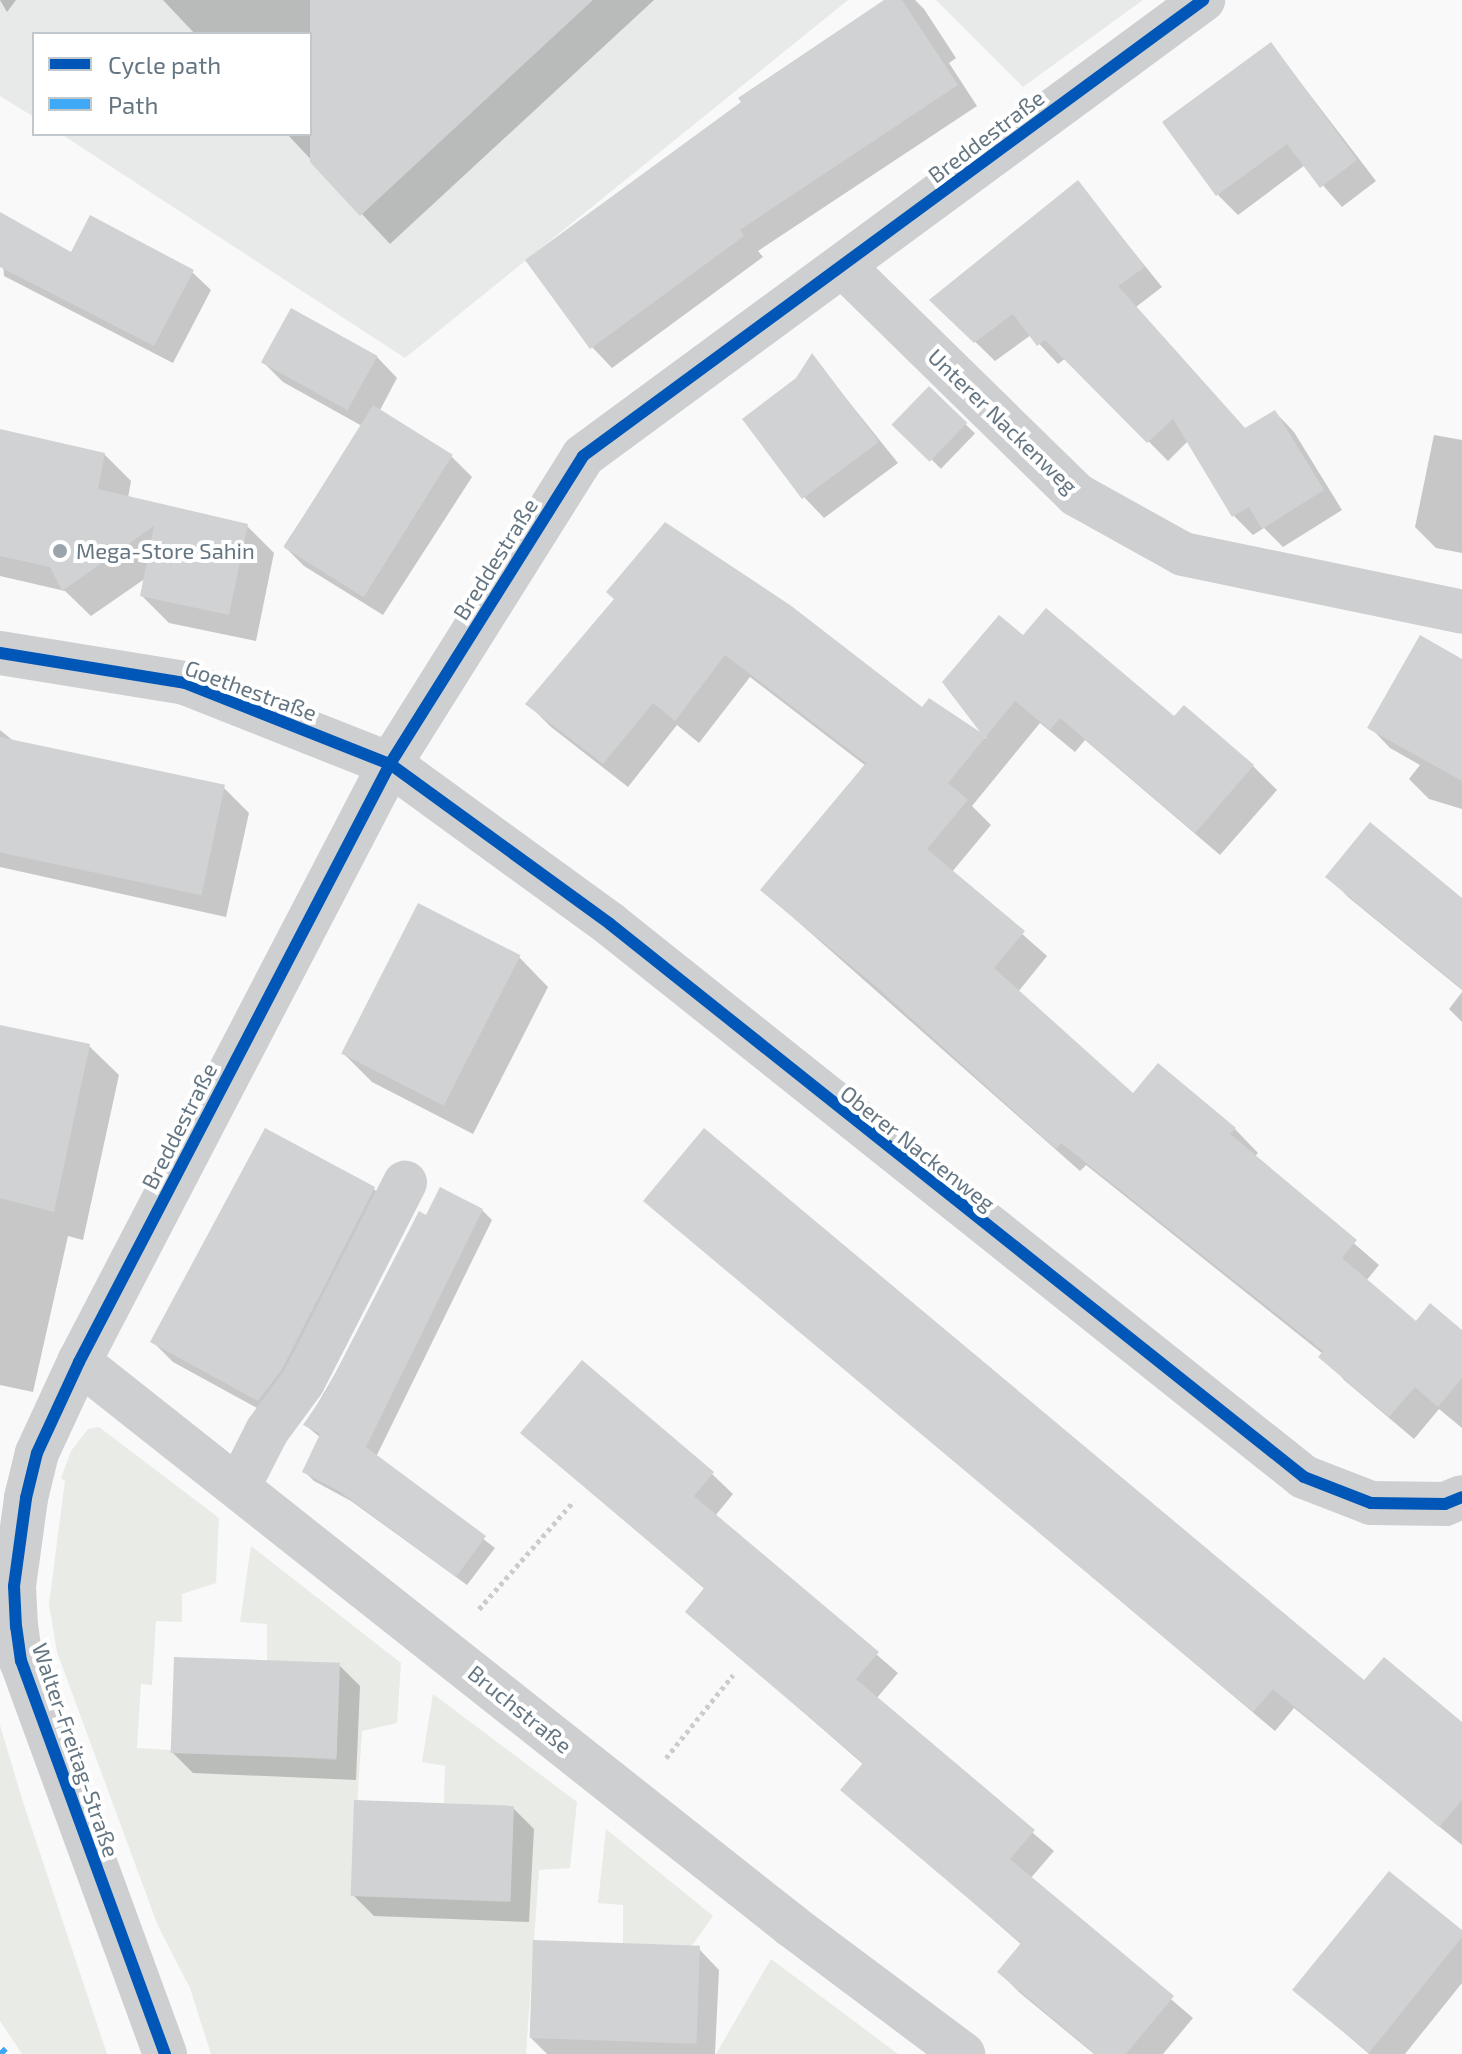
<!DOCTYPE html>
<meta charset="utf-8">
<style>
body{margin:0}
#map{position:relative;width:1462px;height:2054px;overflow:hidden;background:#f9f9f9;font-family:"Exo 2",sans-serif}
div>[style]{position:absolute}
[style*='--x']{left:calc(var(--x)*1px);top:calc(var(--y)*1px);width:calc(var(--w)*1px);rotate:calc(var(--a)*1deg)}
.built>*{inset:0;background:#e8e9e9}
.green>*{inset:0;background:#e8ebe6}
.shadow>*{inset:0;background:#0003;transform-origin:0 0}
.building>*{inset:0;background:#d0d2d3;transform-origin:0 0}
.path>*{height:5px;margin-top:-2.5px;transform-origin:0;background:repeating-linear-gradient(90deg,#cbcccd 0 4px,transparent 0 8px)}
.minor>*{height:44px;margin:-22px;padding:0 22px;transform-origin:22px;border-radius:22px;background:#cecfd0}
.quiet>*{height:10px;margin-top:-5px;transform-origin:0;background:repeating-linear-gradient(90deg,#3fa9f5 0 20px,transparent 0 30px)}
.cycleway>*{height:12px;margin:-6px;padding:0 6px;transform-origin:6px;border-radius:6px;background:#0057b8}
.dots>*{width:22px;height:22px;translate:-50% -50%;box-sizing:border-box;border:4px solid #fff;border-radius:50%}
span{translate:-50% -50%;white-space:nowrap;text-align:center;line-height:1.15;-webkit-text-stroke:8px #fff;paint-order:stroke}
.street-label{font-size:22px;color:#657683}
.poi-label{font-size:22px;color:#657683}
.left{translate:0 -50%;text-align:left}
.legend{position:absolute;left:32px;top:32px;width:280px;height:104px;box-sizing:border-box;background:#fff;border:2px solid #c1c8cd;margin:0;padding:10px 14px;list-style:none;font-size:24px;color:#657683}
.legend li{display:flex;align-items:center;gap:16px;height:40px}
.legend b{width:40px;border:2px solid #c1c8cd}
</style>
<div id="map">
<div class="built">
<div style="clip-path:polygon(0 0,848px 0,405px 358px,61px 134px,310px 134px,310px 34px,34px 34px,34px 117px,0 96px)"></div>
<div style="clip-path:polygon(936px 0,1143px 0,1023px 87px)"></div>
</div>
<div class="green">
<div style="clip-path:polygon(99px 1427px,219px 1518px,216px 1583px,182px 1594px,182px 1622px,156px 1621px,152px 1685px,141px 1684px,137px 1748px,336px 1760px,340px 1664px,267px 1661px,267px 1624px,240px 1622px,251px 1546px,401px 1663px,397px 1723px,362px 1731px,351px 1896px,509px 1902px,514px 1806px,444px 1803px,445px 1766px,422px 1762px,433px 1694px,577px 1802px,570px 1868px,539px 1870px,526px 2054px,211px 2054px,190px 1988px,158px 1926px,57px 1652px,49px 1604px,65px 1481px,61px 1478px,71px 1451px,88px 1429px)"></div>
<div style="clip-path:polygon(0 1725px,22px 1799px,107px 2054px,22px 2054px,0 2021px)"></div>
<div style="clip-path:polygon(606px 1829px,713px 1916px,691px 1947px,623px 1944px,623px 1905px,598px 1903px)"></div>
<div style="clip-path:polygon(771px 1959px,898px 2054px,716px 2054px)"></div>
</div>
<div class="shadow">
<div style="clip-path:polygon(0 0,16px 0,7px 12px)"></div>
<div style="clip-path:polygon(163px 0,654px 0,390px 244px,287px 134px,310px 134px,310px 34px,195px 34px)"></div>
<div style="clip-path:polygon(888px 0,915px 0,924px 9px,956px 58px,949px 63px,977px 106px,758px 251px,763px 257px,612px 368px,592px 347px)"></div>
<div style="clip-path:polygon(1271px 44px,1376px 181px,1342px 207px,1305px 165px,1238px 215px,1218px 195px)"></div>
<div style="clip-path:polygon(1078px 183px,1162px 287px,1136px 307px,1246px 430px,1275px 412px,1294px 432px,1342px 510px,1283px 547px,1264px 528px,1253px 535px,1234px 516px,1188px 441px,1168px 461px,1066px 358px,1058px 364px,1031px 335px,995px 361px,932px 300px)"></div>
<div style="clip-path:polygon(0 229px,72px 254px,192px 272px,211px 290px,173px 363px,4px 276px)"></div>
<div style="clip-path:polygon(812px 356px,898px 463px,824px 518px,804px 497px,797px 379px)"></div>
<div style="clip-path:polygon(377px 357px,397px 378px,379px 412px,452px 457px,472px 477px,383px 615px,304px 566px,284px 546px,362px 426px,283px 382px,263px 362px)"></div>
<div style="left:929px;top:389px;width:64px;height:49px;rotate:44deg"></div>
<div style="clip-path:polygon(0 431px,104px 454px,131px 481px,128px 498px,247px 526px,274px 553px,256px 641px,169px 623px,142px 596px,146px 578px,91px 616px,65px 591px,0 576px)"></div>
<div style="clip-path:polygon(1434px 435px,1462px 440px,1462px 553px,1436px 548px,1415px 527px)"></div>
<div style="clip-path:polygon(616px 599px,922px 709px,929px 701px,987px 739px,945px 682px,1023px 638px,1175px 719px,1184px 708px,1253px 766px,1277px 790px,1220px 855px,1085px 740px,1075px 752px,1040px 723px,972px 806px,991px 825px,952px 872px,1047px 956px,1018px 992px,1133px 1096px,1235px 1129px,1258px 1153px,1254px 1157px,1379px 1265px,1366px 1281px,1417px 1324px,1462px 1332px,1462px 1428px,1439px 1409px,1414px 1439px,1344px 1380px,1323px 1354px,1086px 1165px,1080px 1171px,762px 890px,866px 766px,750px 677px,699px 743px,677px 725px,628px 787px,551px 727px,528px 704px)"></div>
<div style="clip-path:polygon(1462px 661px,1462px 809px,1429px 799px,1409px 779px,1420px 765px,1390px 748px,1370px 727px)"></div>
<div style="clip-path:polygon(0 730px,16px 743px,224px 788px,249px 813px,226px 917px,0 867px)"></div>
<div style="clip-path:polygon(1328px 876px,1462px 900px,1462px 990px,1348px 897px)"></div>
<div style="clip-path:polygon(519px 957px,548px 987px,473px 1134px,372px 1082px,343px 1053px)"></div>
<div style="clip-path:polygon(1462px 992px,1462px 1022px,1449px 1009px)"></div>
<div style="clip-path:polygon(0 1027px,89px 1046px,119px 1075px,83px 1240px,68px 1236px,33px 1392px,0 1385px)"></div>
<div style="clip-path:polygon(374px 1189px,394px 1209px,279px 1420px,173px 1362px,153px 1342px)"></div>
<div style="clip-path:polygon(646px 1201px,1365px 1683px,1462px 1725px,1462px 1845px,1294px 1708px,1275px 1731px)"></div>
<div style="clip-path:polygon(482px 1210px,492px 1220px,376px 1457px,495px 1548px,467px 1585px,351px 1501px,314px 1481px,304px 1471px,321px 1438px,305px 1425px,427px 1217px)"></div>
<div style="clip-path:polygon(522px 1433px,712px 1474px,733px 1494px,715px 1516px,898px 1673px,876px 1699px,1054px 1851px,1030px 1879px,1193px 2018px,1163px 2054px,1094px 2054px,1020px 1993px,999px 1972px,1022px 1945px,843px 1789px,864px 1765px,688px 1612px,706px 1590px)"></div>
<div style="clip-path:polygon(340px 1666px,360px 1686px,356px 1780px,193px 1773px,173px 1753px)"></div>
<div style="clip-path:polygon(513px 1808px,534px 1829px,529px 1922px,374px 1916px,353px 1895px)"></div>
<div style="clip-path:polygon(1462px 1933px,1462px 1983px,1405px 2054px,1369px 2054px,1295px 1990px)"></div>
<div style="clip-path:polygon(699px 1949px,719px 1970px,715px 2054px,547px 2054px,530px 2037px)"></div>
</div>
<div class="building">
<div style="clip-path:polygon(310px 0,593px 0,360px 216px,310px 162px)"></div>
<div style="clip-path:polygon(884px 0,902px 0,958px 85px,740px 230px,744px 236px,590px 349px,525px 260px,741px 102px,738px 98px)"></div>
<div style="clip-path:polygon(1271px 42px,1357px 160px,1320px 188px,1287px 144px,1216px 196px,1162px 122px)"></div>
<div style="clip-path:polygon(1078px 180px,1145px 267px,1118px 286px,1245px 428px,1275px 410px,1324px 490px,1262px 529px,1249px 507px,1232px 517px,1173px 419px,1147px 443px,1045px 340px,1037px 346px,1013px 314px,974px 343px,929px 300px)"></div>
<div style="clip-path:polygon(0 212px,71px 252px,90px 215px,194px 270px,154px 346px,0 267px)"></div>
<div style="left:291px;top:308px;width:99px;height:62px;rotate:29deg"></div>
<div style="clip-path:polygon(812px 353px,879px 442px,802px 499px,742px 419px,796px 378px)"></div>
<div style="left:929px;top:386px;width:53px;height:54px;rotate:44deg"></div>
<div style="left:373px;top:405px;width:94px;height:168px;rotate:32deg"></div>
<div style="clip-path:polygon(0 429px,105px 453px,98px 489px,248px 524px,229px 615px,140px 596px,154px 526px,62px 591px,50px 567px,0 556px)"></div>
<div style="clip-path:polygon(665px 522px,790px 605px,922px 707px,929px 698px,980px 732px,942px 682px,999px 615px,1023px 635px,1046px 608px,1174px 716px,1184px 705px,1254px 765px,1195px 833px,1060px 718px,1050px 730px,1015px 701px,948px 783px,968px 800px,927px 849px,1025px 931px,994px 968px,1133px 1093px,1158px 1063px,1236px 1128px,1230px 1134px,1357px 1240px,1342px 1258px,1416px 1321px,1430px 1303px,1462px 1330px,1462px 1378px,1438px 1407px,1415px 1387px,1389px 1417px,1318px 1357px,1323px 1351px,1061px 1143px,1056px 1149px,873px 984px,760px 890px,866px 763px,725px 655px,675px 721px,653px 703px,603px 764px,525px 704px,614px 599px,606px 592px)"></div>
<div style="clip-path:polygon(1420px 635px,1462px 659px,1462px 781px,1367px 728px)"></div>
<div style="left:0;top:737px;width:230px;height:113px;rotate:12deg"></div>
<div style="clip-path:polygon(1370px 822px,1462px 898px,1462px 989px,1325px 877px)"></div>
<div style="left:418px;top:903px;width:115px;height:169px;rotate:27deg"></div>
<div style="clip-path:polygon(0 1025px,90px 1044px,54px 1212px,0 1198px)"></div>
<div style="clip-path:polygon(265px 1128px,375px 1187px,282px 1369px,258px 1401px,150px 1342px)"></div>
<div style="clip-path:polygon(704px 1128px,1364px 1680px,1384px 1657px,1462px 1722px,1462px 1800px,1439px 1827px,1273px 1689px,1253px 1712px,643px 1201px)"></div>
<div style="clip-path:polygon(440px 1187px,483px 1209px,366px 1447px,486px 1536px,456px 1577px,339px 1491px,302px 1472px,320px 1434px,303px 1425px,325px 1393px,419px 1211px,426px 1215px)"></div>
<div style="clip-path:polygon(582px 1360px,714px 1472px,694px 1496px,879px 1652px,856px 1679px,1035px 1830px,1010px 1859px,1174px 1996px,1126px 2054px,1095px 2054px,997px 1972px,1021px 1943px,840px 1790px,863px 1763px,685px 1612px,704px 1588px,520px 1433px)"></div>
<div style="left:174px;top:1657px;width:166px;height:96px;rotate:2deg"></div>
<div style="left:354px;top:1800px;width:160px;height:96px;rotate:2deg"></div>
<div style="clip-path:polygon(1389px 1871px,1462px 1930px,1462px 1937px,1369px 2053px,1292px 1990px)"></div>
<div style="left:533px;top:1940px;width:167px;height:98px;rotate:2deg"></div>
</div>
<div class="path">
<div style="--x:479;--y:1609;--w:144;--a:-48.7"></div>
<div style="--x:666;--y:1758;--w:107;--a:-51.1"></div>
</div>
<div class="minor">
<div style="--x:844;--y:267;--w:326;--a:44.4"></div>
<div style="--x:1077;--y:495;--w:121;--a:29.1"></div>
<div style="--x:1183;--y:554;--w:285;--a:11.7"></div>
<div style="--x:0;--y:653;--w:187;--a:9.2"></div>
<div style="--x:185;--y:683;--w:220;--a:21.6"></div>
<div style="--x:390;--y:764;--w:272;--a:36"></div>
<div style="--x:610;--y:924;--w:887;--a:38.55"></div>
<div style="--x:1304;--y:1477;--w:72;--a:21.2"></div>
<div style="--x:1371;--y:1503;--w:74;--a:0.8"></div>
<div style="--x:1445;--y:1504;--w:18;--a:-22"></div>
<div style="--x:79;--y:1362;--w:909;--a:38.34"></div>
<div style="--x:792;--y:1926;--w:214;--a:36.8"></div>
<div style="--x:239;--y:1486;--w:62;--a:-63"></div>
<div style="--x:267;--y:1431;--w:61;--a:-53.7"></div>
<div style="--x:303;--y:1382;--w:224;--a:-62.9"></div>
<div style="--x:165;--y:2054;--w:419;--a:-110.1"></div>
<div style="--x:21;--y:1661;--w:34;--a:-98"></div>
<div style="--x:16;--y:1627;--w:41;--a:-92.8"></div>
<div style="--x:14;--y:1586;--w:89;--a:-82.2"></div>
<div style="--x:26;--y:1498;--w:46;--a:-76.3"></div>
<div style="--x:37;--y:1453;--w:100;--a:-65.2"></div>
<div style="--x:79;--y:1362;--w:674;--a:-62.52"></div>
<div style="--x:390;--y:764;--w:363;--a:-57.9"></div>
<div style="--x:583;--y:456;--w:770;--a:-36.33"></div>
</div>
<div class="quiet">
<div style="--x:0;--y:2050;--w:6;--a:45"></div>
</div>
<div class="cycleway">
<div style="--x:0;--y:653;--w:187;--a:9.2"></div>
<div style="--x:185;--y:683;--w:220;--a:21.6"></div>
<div style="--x:390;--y:764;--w:272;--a:36"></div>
<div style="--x:610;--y:924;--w:887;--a:38.55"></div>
<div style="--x:1304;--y:1477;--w:72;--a:21.2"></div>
<div style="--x:1371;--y:1503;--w:74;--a:0.8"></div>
<div style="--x:1445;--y:1504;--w:18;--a:-22"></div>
<div style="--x:165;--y:2054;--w:419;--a:-110.1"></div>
<div style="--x:21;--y:1661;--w:34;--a:-98"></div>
<div style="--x:16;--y:1627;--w:41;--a:-92.8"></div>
<div style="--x:14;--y:1586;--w:89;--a:-82.2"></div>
<div style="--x:26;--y:1498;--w:46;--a:-76.3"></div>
<div style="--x:37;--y:1453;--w:100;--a:-65.2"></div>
<div style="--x:79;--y:1362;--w:674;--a:-62.52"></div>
<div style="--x:390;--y:764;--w:363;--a:-57.9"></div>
<div style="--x:583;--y:456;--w:770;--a:-36.33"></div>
</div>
<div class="dots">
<div style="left:60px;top:551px;background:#99a4ac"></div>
</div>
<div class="street-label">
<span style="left:986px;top:136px;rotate:-37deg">Breddestraße</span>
<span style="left:1003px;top:421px;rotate:44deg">Unterer Nackenweg</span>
<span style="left:495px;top:559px;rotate:-58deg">Breddestraße</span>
<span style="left:251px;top:690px;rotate:20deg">Goethestraße</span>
<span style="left:179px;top:1126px;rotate:-63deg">Breddestraße</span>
<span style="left:918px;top:1148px;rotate:38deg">Oberer Nackenweg</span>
<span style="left:520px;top:1709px;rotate:39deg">Bruchstraße</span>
<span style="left:76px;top:1750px;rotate:71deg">Walter-Freitag-Straße</span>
</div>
<div class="poi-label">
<span class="left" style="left:76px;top:551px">Mega-Store Sahin</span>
</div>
<ul class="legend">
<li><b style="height:10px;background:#0057b8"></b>Cycle path</li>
<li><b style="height:10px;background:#3fa9f5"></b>Path</li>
</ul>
</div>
